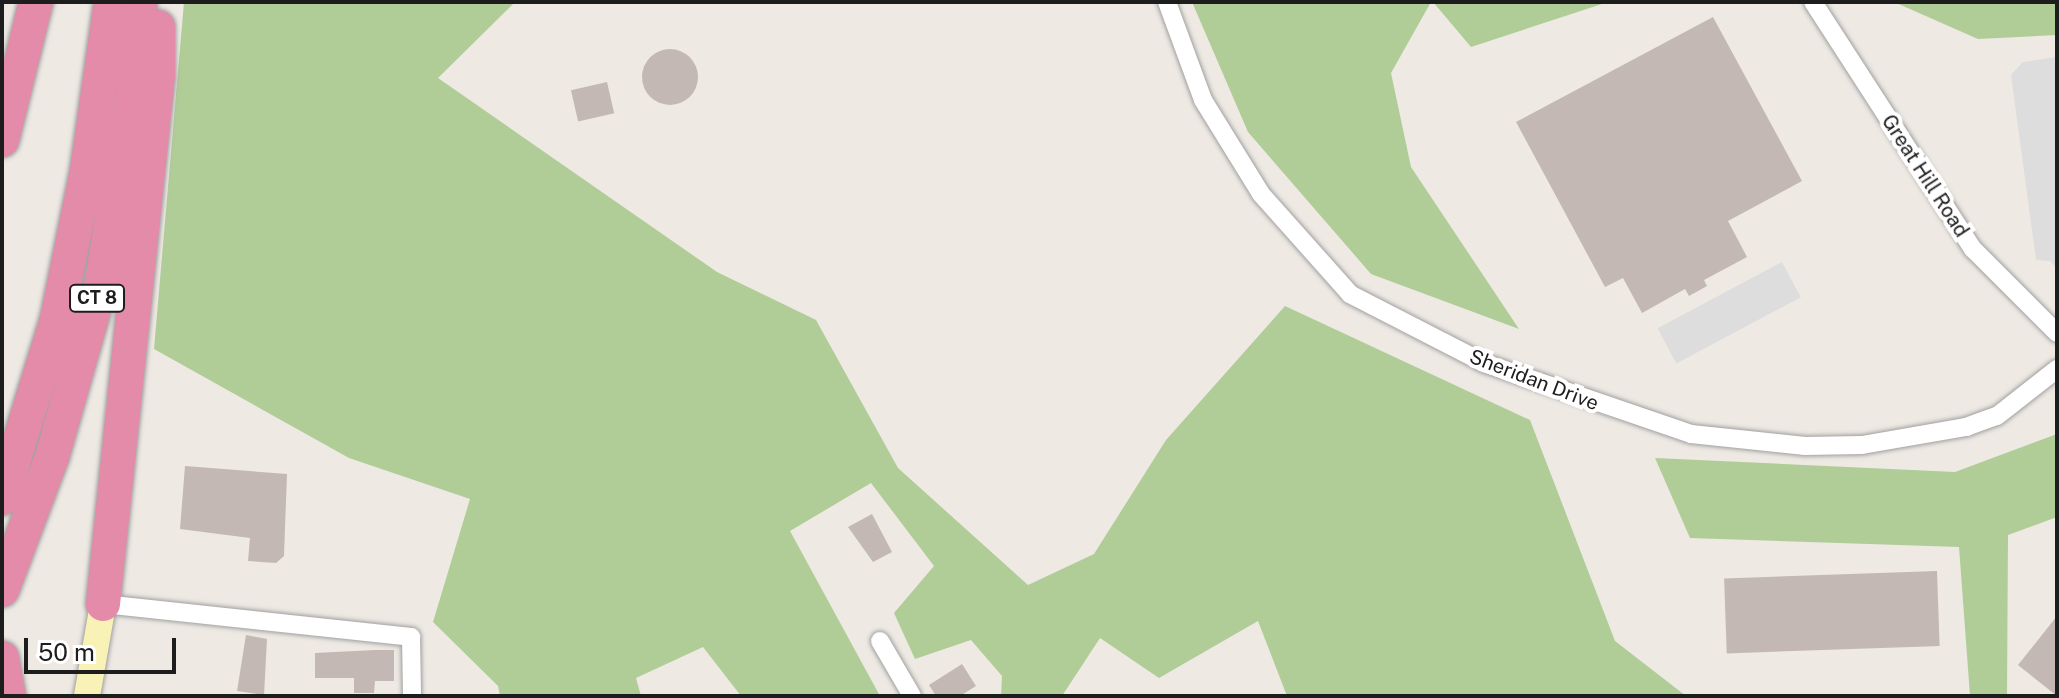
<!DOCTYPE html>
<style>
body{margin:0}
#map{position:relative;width:2059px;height:698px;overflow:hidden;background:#eee9e3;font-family:"Public Sans",sans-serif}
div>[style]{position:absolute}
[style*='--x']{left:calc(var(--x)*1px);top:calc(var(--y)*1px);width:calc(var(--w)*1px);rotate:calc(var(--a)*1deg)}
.forest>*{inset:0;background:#b0cd98}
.parking>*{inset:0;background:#ddd;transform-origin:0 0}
.building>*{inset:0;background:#c3b8b3;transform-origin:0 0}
.round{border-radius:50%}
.roads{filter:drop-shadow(0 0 2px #a1a1a1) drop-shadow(0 0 2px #a1a1a1)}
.street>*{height:18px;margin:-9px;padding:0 9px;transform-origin:9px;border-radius:9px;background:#fff}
.secondary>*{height:26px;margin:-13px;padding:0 13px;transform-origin:13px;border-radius:13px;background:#f9f2b7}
.highway>*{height:34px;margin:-17px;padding:0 17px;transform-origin:17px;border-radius:17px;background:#e58baa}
span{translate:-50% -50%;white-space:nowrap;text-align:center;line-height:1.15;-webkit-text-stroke:8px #fff;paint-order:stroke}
.shield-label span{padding:2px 6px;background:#fff;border:2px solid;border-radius:6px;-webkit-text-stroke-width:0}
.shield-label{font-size:18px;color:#1d1d1d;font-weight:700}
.street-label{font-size:20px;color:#1d1d1d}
.frame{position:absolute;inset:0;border:4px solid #1d1d1d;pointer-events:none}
.scale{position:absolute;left:24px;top:638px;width:152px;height:36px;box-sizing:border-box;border:4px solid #1d1d1d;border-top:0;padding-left:10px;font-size:24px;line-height:28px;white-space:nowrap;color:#1d1d1d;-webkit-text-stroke:6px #fff;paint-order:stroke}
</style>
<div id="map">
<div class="forest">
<div style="clip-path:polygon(184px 2px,515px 2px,438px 78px,717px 272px,816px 320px,898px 468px,1028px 585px,1094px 554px,1166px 440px,1285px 306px,1530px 420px,1615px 641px,1686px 696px,1287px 696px,1258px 621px,1159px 678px,1100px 638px,1062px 696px,1001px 696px,1002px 676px,971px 640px,915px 659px,894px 613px,934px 566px,871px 483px,790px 531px,880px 696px,741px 696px,703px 647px,636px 678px,641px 696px,500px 696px,498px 686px,433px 622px,470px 499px,349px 458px,154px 349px)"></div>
<div style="clip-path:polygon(1192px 2px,1431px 2px,1391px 73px,1411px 167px,1519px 329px,1371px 274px,1248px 132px)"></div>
<div style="clip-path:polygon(1433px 2px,1608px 2px,1471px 47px)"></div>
<div style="clip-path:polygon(1894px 2px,2057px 2px,2057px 35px,1978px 39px)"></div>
<div style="clip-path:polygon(2057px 434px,2057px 517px,2008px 535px,2007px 696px,1970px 696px,1959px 547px,1690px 538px,1655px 458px,1955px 472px)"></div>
</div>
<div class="parking">
<div style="clip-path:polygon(2057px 57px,2057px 269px,2050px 261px,2036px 260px,2011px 75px,2023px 62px)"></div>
<div style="left:1782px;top:262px;width:40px;height:141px;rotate:62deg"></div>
</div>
<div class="building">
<div style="clip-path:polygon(1713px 17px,1802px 181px,1728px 221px,1747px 257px,1704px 280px,1707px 286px,1689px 296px,1685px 289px,1642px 313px,1623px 278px,1605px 287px,1516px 122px)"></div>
<div class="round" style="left:642px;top:49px;width:56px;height:56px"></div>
<div style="left:607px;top:82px;width:32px;height:37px;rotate:77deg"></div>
<div style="clip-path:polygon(185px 466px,287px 474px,284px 556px,276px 563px,248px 561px,250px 538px,180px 529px)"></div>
<div style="clip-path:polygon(872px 514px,892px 552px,873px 562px,848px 527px)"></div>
<div style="left:1937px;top:571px;width:75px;height:213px;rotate:88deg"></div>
<div style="clip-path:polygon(2057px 616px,2057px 696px,2018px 665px)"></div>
<div style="clip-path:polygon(246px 635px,267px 639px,264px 695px,237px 691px)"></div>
<div style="clip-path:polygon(375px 650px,394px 650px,394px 681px,375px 681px,374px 693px,354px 693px,354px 678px,315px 678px,315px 653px)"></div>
<div style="clip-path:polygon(962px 664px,976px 686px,960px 696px,936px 696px,929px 685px)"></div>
</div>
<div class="roads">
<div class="street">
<div style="--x:1167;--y:2;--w:104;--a:69.8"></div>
<div style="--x:1203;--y:100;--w:110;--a:58.3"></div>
<div style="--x:1261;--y:194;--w:134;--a:48.3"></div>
<div style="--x:1350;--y:294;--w:151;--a:27.2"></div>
<div style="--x:1484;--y:363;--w:219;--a:18.9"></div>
<div style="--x:1691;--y:434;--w:115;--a:6"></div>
<div style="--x:1805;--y:446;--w:57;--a:-1"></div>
<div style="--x:1862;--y:445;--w:106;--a:-9.8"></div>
<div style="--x:1966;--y:427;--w:33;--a:-20"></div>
<div style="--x:1997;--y:416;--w:76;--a:-38.1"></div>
<div style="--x:1813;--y:2;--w:294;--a:57.1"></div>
<div style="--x:1973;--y:249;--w:119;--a:45"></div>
<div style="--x:103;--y:604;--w:310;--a:6.1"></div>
<div style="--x:411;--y:637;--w:59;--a:89"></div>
<div style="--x:880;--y:641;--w:64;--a:59.8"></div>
</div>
<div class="secondary">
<div style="--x:87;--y:696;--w:93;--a:-80.1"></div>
</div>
<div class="highway">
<div style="--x:2;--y:140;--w:142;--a:-76.2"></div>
<div style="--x:2;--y:498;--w:187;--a:-72.9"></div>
<div style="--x:57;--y:319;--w:152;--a:-78.6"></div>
<div style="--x:87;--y:170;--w:170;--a:-81.9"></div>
<div style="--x:2;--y:590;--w:142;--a:-69.4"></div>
<div style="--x:52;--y:457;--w:183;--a:-74.1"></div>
<div style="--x:102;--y:281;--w:193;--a:-80.8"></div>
<div style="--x:133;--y:90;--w:88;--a:-85.5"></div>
<div style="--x:103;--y:604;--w:532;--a:-84.06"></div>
<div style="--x:158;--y:75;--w:48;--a:-90"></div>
<div style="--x:2;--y:658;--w:39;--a:80"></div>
</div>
</div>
<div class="shield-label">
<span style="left:97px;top:298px">CT 8</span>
</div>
<div class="street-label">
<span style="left:1925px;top:176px;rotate:57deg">Great Hill Road</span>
<span style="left:1534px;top:380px;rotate:21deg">Sheridan Drive</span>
</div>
<div class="frame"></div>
<div class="scale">50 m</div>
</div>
